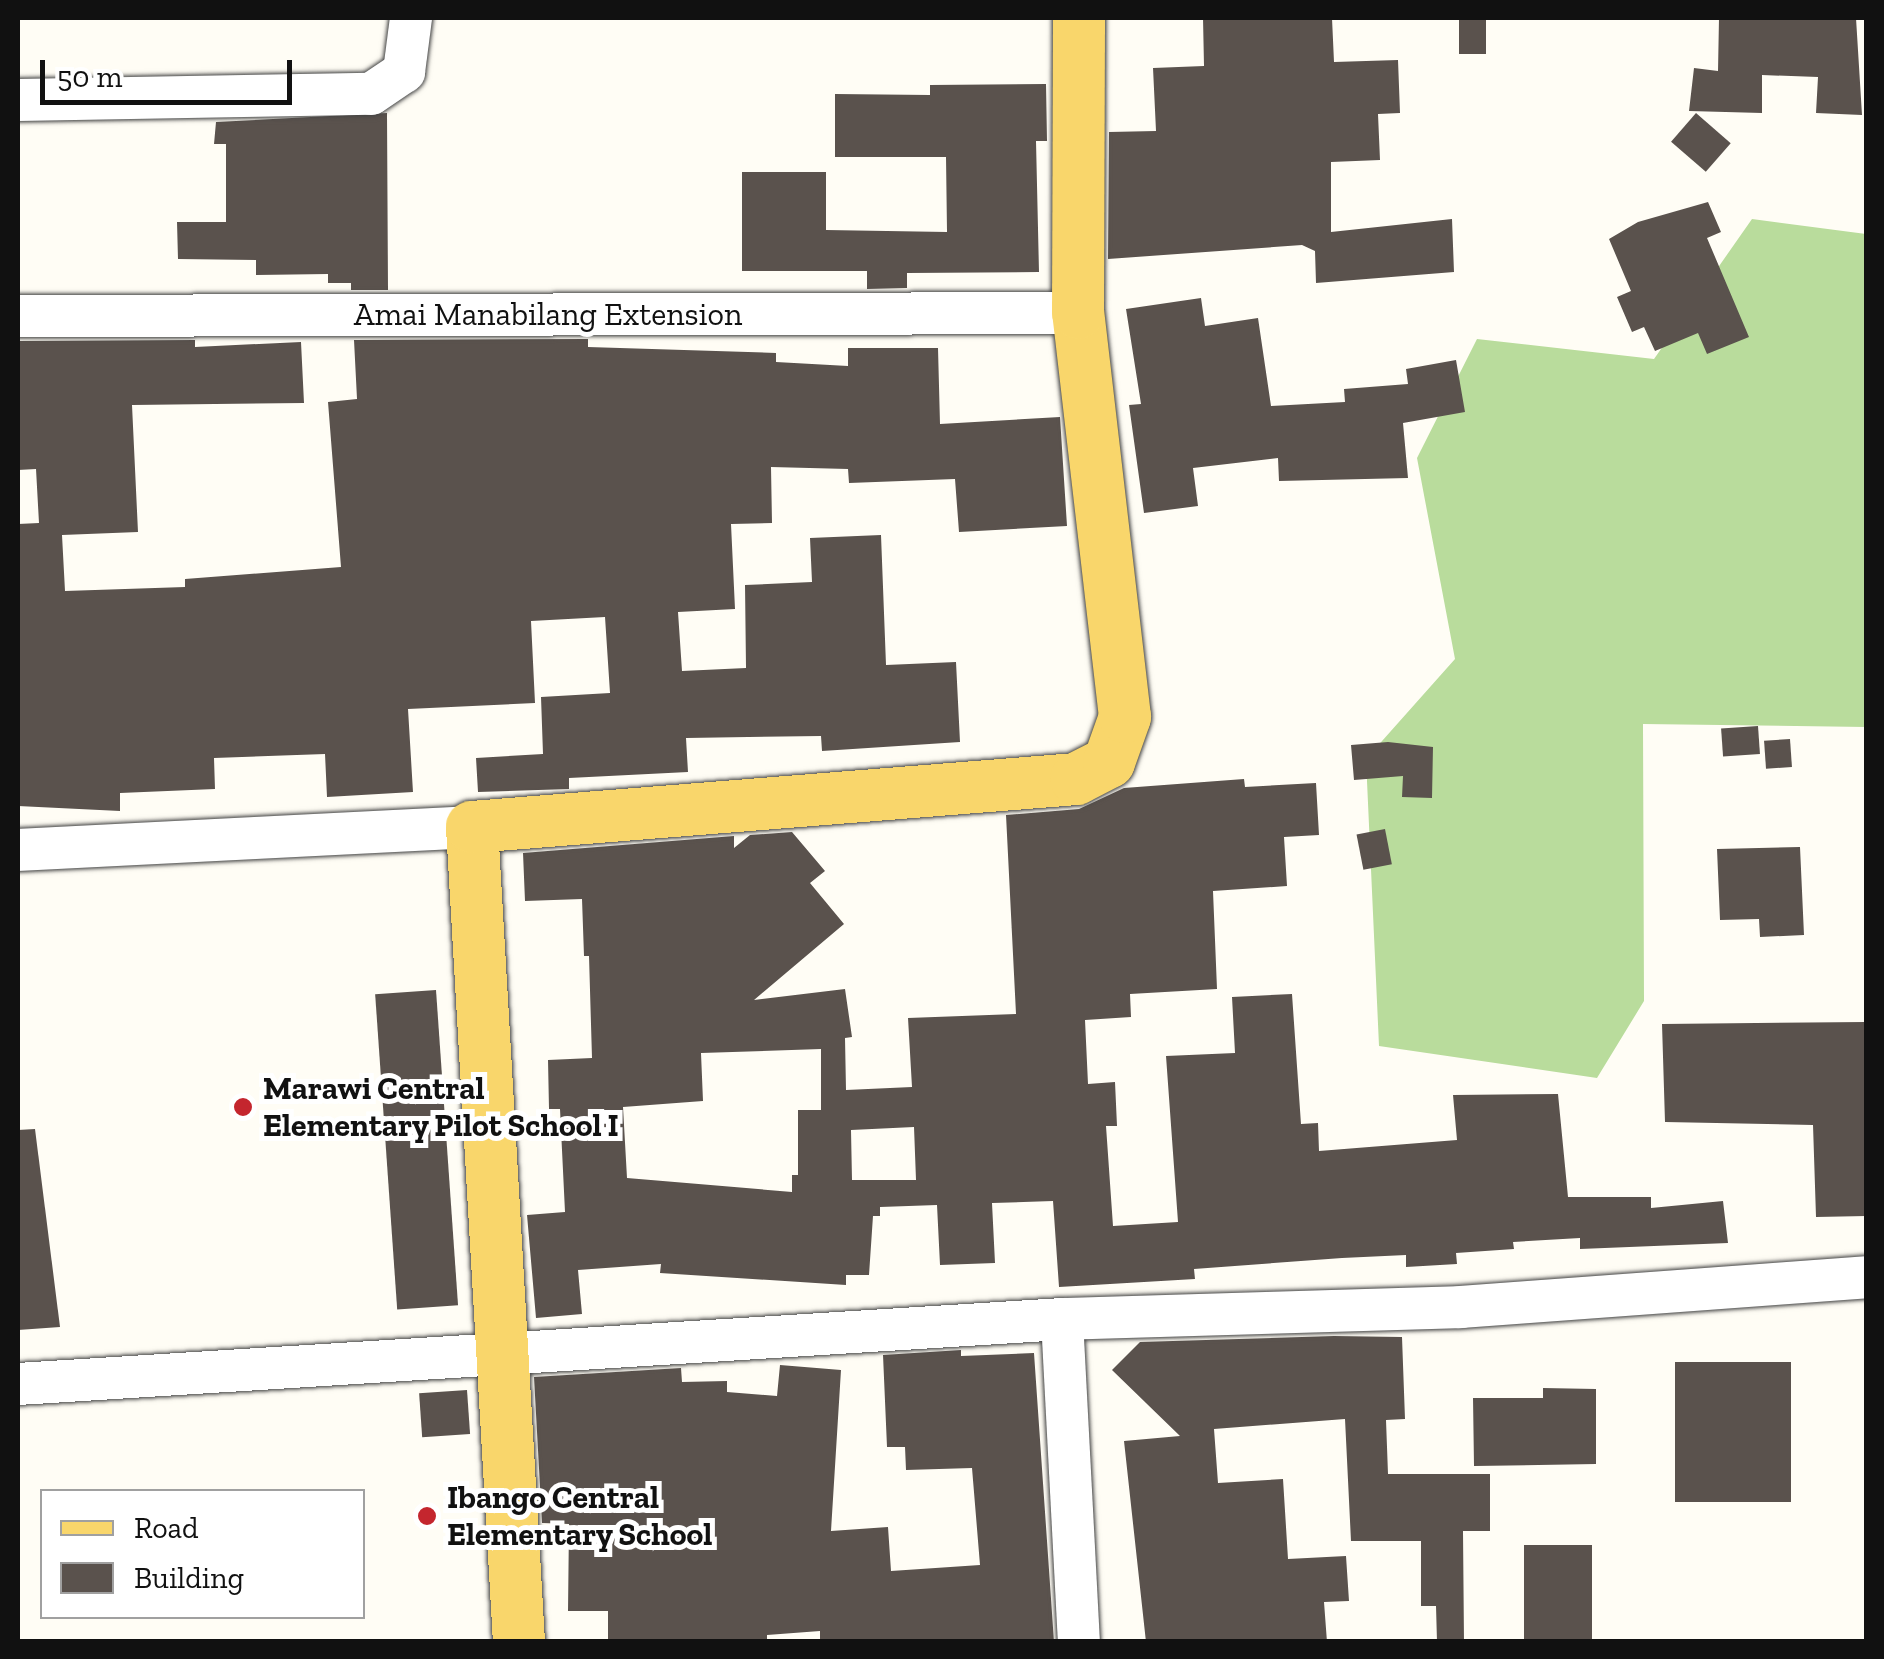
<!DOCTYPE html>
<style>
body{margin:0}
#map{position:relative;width:1884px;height:1659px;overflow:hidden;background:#fffdf5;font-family:"Zilla Slab",serif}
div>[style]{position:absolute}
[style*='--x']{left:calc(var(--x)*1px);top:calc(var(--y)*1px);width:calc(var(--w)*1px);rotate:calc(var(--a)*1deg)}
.forest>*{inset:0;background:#b9dc9c}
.building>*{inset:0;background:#5a524d;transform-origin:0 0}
.roads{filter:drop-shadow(0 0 2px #444) drop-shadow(0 0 2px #444)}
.minor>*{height:42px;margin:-21px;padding:0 21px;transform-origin:21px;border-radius:21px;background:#fff}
.major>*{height:52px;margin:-26px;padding:0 26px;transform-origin:26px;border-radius:26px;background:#f9d66b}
.dots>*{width:28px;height:28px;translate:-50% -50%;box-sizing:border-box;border:5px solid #fff;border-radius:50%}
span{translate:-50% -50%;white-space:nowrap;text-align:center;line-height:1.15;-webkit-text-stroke:10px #fff;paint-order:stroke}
.street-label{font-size:32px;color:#111}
.poi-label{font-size:32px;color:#111;font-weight:700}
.left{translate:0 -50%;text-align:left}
.frame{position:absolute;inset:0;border:20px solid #111;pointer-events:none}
.legend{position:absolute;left:40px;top:1489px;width:325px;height:130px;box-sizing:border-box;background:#fff;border:2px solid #a0a0a0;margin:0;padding:12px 18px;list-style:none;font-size:30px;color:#111}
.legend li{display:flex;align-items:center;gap:20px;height:50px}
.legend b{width:50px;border:2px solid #a0a0a0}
.scale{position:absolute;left:40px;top:60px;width:252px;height:45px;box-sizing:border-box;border:5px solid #111;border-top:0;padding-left:12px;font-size:30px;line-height:35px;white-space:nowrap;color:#111;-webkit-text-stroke:8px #fff;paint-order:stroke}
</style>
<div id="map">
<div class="forest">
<div style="clip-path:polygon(1752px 219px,1866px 234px,1866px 727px,1643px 724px,1644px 1001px,1597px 1078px,1379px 1046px,1366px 759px,1455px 659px,1417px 458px,1477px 339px,1654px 359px)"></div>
</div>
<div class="building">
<div style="clip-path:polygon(1203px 18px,1332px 18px,1334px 62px,1398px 60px,1400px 113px,1378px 114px,1380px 160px,1331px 162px,1331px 232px,1452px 219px,1454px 272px,1316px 283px,1315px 251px,1302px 245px,1108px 259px,1109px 132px,1156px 131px,1153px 68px,1204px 66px)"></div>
<div style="left:1459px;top:18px;width:27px;height:36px"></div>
<div style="clip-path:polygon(1719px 18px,1856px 18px,1862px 115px,1816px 113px,1818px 77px,1762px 75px,1762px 113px,1689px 111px,1694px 68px,1718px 71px)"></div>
<div style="clip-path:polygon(1046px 84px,1047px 141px,1036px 141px,1039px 272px,907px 273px,907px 288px,867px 289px,867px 271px,742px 271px,742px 172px,826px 172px,826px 230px,947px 232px,946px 157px,835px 157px,835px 94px,930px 95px,930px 85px)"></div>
<div style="clip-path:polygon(387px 113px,388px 290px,351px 290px,351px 283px,328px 283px,328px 274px,256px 275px,256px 260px,178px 259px,177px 222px,226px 222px,226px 144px,214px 144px,216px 122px)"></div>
<div style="left:1696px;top:113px;width:46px;height:38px;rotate:41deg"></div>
<div style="clip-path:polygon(1708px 202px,1721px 232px,1707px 238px,1749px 337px,1707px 354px,1698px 333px,1655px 351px,1644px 327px,1632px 332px,1617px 297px,1631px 291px,1609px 239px,1638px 222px)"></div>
<div style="clip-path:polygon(1201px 298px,1205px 326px,1258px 318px,1271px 406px,1345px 402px,1344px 389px,1408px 384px,1406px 369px,1456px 360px,1465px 412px,1403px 423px,1408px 478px,1279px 481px,1278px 458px,1193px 468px,1198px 506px,1144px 513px,1129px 405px,1141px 404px,1126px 309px)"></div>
<div style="clip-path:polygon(588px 339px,588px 347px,776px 353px,776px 362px,848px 366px,848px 348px,938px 348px,940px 424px,1060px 417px,1067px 526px,959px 532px,955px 479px,849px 483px,848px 469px,771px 467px,772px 523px,731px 524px,735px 609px,678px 612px,682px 671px,746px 668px,745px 585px,812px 582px,810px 538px,881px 535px,886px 665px,956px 662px,960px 742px,822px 751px,821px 736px,686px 738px,688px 772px,569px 778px,569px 789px,478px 792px,476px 758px,543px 754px,541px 697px,610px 693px,605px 617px,531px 621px,535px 703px,408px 709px,413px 792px,327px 797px,325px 754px,214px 758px,215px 789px,120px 793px,120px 811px,18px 806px,18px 524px,39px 523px,36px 469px,18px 470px,18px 341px,195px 340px,195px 347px,301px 342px,304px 403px,132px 405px,138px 532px,62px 535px,65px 591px,185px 587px,185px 579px,341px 567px,328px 402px,357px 399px,354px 340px)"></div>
<div style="left:1758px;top:726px;width:28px;height:37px;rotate:86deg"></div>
<div style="left:1790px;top:739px;width:28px;height:26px;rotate:86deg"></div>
<div style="clip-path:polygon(1388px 742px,1433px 747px,1432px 798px,1402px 797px,1403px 776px,1354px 780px,1351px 745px)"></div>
<div style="clip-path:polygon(evenodd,1244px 779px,1245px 787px,1316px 783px,1319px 835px,1284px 837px,1287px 886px,1213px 891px,1217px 989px,1130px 994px,1131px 1017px,1085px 1020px,1088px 1084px,1115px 1082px,1117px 1126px,1106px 1126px,1113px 1226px,1178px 1222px,1166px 1056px,1235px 1053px,1232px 997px,1292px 994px,1301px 1124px,1318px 1123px,1319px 1151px,1457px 1140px,1453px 1095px,1558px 1094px,1568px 1197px,1651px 1197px,1651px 1208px,1723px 1201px,1728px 1243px,1580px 1249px,1580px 1238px,1513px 1242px,1514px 1249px,1456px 1253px,1457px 1264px,1406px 1267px,1406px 1255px,1342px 1258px,1194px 1269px,1195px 1279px,1059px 1287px,1053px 1201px,992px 1203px,995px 1263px,940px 1265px,937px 1205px,880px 1207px,880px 1216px,873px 1216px,869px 1275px,846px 1275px,846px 1285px,660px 1273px,661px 1264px,578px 1270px,582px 1314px,536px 1318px,527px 1215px,565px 1212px,560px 1109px,549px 1109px,548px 1060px,592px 1058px,589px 956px,584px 956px,582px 899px,525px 901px,523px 853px,734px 836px,734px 848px,750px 835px,792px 832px,825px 871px,810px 883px,844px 924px,754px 1000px,845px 989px,852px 1037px,845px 1038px,846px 1090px,912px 1087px,908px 1018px,1016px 1014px,1006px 815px,1079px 809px,1124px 788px,1244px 779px,821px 1049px,821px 1110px,798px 1110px,798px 1175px,792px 1175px,792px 1192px,627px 1178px,623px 1107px,703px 1101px,701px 1053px,821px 1049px,1244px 779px,914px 1127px,916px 1180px,852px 1180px,851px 1130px,914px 1127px)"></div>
<div style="left:1385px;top:829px;width:36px;height:29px;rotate:79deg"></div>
<div style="clip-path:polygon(1800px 847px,1804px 935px,1760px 937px,1759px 919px,1720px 920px,1717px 849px)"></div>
<div style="left:436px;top:990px;width:316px;height:61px;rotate:86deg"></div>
<div style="clip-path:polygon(1866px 1022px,1866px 1216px,1816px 1217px,1813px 1125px,1665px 1122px,1662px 1024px)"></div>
<div style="clip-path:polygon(35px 1129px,60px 1327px,18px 1330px,18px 1130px)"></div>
<div style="clip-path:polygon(1334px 1336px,1402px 1337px,1405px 1419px,1386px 1420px,1388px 1474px,1490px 1474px,1490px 1531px,1463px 1531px,1464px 1642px,1437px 1642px,1436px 1606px,1421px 1606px,1421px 1541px,1351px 1541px,1345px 1419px,1214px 1429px,1218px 1483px,1283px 1479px,1288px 1559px,1346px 1556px,1349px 1601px,1324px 1602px,1327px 1642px,1146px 1642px,1124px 1441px,1180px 1436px,1112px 1370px,1140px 1342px)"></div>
<div style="clip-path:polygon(961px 1350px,961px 1356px,1034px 1353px,1054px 1642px,820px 1642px,820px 1631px,767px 1635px,767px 1642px,608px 1642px,608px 1611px,568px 1611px,569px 1524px,542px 1523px,534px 1377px,681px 1368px,682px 1382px,727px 1381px,727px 1392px,777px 1396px,780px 1365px,841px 1370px,831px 1531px,888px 1527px,891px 1571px,980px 1565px,972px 1468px,906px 1470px,905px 1447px,887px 1447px,883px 1355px)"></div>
<div style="left:1675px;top:1362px;width:116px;height:140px"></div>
<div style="clip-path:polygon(1543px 1388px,1596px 1389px,1596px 1464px,1474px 1466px,1473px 1398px,1543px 1398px)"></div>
<div style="left:467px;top:1390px;width:44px;height:48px;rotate:86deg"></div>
<div style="left:1524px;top:1545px;width:68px;height:97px"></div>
</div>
<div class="roads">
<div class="minor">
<div style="--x:18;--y:100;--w:353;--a:-1"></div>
<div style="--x:371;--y:94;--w:40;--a:-34"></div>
<div style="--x:404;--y:72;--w:54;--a:-82.6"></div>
<div style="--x:18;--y:316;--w:1060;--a:-0.16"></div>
<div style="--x:18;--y:850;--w:455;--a:-2.9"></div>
<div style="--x:1062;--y:1319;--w:323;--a:87"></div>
<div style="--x:18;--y:1384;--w:1046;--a:-3.56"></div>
<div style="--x:1062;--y:1319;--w:399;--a:-1.7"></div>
<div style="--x:1461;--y:1307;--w:406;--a:-4.2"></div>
</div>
<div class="major">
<div style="--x:519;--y:1642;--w:816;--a:-93.3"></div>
<div style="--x:472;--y:827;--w:606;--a:-4.54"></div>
<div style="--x:1076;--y:779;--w:37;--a:-27"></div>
<div style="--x:1109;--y:762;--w:48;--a:-70.4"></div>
<div style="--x:1125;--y:717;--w:407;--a:-96.6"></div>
<div style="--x:1078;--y:313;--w:295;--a:-89.8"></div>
</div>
</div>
<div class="dots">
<div style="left:243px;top:1107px;background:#c4262e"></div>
<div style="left:427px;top:1516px;background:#c4262e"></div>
</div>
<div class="street-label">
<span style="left:548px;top:314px">Amai Manabilang Extension</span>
</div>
<div class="poi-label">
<span class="left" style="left:263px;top:1107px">Marawi Central<br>Elementary Pilot School I</span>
<span class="left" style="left:447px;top:1516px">Ibango Central<br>Elementary School</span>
</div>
<div class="frame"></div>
<ul class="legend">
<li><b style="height:12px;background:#f9d66b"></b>Road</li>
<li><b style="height:28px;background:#5a524d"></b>Building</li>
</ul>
<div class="scale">50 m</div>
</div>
